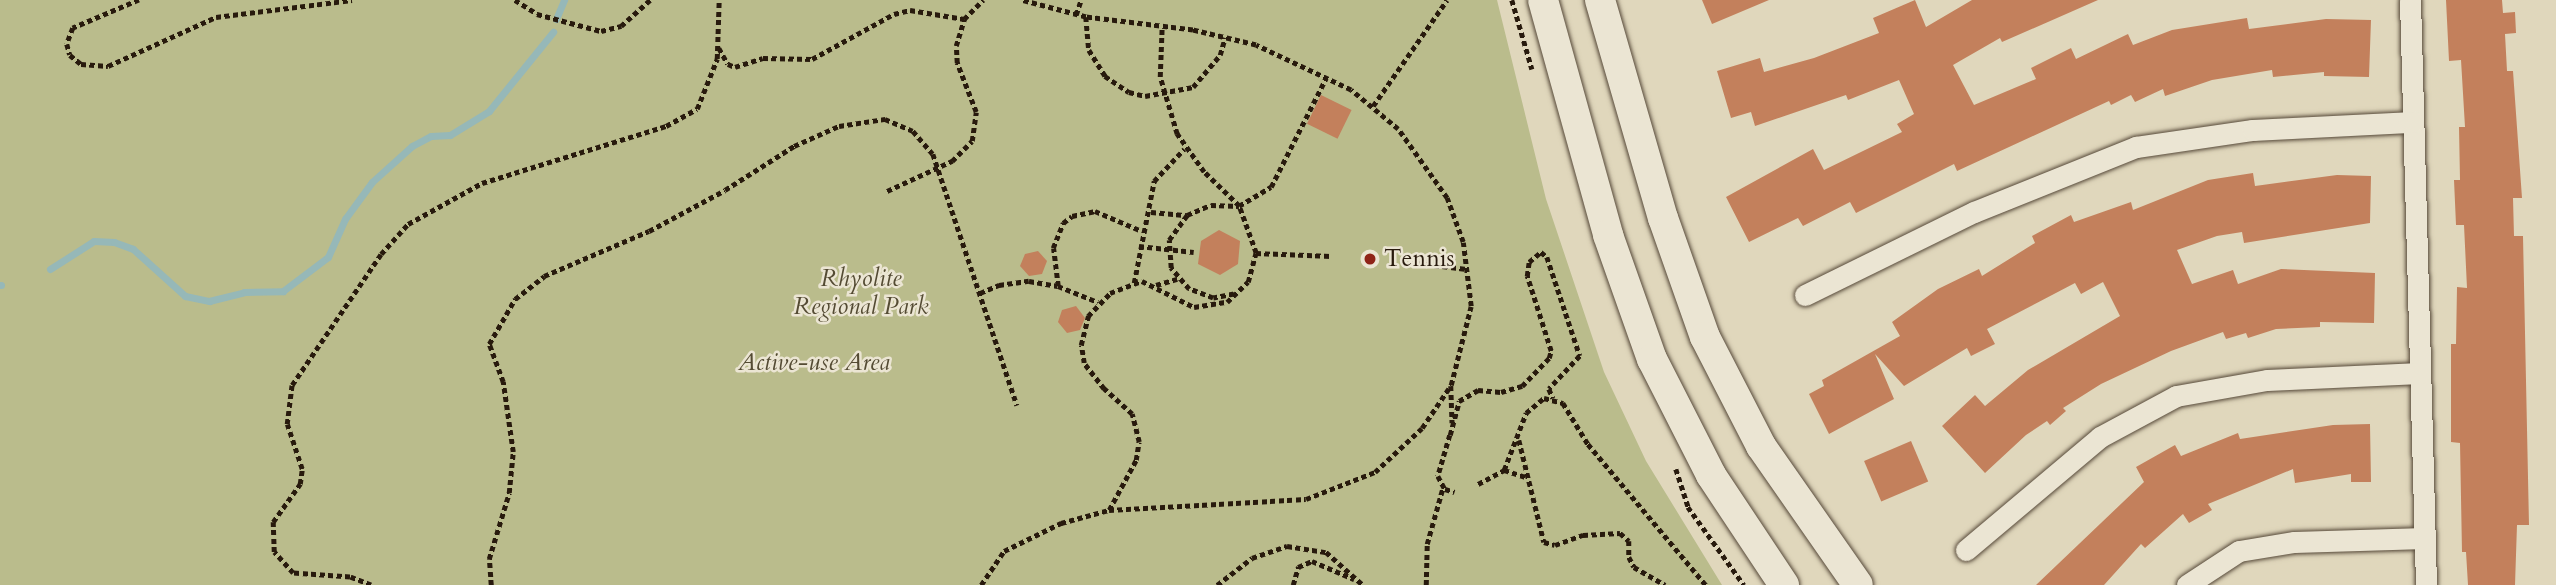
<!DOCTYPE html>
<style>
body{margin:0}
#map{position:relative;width:2556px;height:585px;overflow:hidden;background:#e0d7bc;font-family:Cardo,serif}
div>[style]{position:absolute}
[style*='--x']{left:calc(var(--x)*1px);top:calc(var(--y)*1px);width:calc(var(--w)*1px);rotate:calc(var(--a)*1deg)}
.green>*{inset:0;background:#babc8c}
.stream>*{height:7px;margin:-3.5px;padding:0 3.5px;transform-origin:3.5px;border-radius:3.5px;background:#96b8b8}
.building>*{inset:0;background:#c3805c;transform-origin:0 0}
.path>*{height:4.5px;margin-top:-2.25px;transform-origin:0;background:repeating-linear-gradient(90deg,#281a0d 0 5px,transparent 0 8.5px)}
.roads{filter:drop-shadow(0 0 2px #564939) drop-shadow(0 0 2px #564939)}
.street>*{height:21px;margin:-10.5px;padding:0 10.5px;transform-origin:10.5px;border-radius:10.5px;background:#ebe5d3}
.secondary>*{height:30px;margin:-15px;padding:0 15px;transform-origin:15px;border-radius:15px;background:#ebe5d3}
.dots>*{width:19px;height:19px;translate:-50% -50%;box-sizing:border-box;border:4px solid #ebe5d3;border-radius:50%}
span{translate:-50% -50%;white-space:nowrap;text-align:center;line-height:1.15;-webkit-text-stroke:5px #ebe5d3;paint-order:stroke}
.poi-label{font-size:24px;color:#281a0d}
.left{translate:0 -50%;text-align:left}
.park-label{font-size:24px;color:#544b33;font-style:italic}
</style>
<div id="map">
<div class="green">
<div style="clip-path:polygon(0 0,1497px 0,1546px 199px,1604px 372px,1646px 461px,1722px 585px,0 585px)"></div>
</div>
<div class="stream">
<div style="--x:556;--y:19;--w:21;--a:-67"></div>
<div style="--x:50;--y:269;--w:52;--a:-32.5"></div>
<div style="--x:94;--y:241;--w:20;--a:3"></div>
<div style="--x:114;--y:242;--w:20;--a:20"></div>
<div style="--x:133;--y:249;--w:70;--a:42.1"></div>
<div style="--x:185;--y:296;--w:25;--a:12"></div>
<div style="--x:209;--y:301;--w:36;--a:-14"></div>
<div style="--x:244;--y:292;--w:39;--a:-1"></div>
<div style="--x:283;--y:291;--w:56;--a:-37.1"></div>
<div style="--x:328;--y:257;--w:42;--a:-65.9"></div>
<div style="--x:345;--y:219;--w:46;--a:-53.9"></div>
<div style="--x:372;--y:182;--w:54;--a:-42"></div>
<div style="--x:412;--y:146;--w:21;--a:-28"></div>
<div style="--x:431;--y:136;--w:19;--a:-3"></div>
<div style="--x:450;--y:135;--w:46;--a:-31.6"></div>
<div style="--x:489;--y:111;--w:102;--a:-51"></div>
<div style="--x:0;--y:285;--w:1;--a:0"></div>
</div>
<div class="building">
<div style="clip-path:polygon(1702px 0,1769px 0,1712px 24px)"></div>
<div style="clip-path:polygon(1915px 0,1926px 27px,1972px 0,2098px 0,2002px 42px,2000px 38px,1953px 65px,1974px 105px,2036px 79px,2031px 68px,2071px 48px,2076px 59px,2128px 34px,2133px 45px,2172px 30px,2247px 18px,2249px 29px,2326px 19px,2371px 20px,2369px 77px,2324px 76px,2324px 72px,2273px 77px,2272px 70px,2212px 80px,2165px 96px,2163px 89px,2135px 102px,2131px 95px,2111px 105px,2109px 101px,1957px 171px,1954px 164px,1856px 213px,1850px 202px,1803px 226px,1798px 218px,1749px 242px,1726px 197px,1813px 149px,1824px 170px,1902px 132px,1897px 124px,1914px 114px,1899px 80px,1848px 100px,1846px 95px,1755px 126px,1751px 112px,1731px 118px,1717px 71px,1760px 58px,1764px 72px,1814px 58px,1879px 33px,1873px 18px)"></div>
<div style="clip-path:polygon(2446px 0,2502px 0,2503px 13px,2515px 12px,2516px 33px,2505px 34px,2507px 71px,2513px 71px,2522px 198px,2513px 198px,2514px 236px,2523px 236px,2529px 525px,2517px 525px,2515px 585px,2468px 585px,2466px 552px,2462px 552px,2460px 443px,2451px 442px,2451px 344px,2456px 344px,2457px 287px,2467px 288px,2464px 225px,2456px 225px,2454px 180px,2460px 180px,2459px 127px,2465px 127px,2461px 60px,2449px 61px)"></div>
<div style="left:1321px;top:95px;width:34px;height:32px;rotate:26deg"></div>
<div style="clip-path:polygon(2253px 173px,2255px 186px,2337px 175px,2371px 176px,2370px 223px,2244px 243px,2242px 232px,2217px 236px,2177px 250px,2192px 284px,2233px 270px,2238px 284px,2281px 269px,2375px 273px,2374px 323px,2320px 322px,2320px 327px,2276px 329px,2248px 338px,2246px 333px,2226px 339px,2223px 332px,2171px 351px,2101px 384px,2063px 408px,2066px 411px,2050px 425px,2047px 421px,2026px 435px,1985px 473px,1942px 426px,1975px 395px,1985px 406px,2028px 370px,2120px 316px,2103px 282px,2081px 294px,2075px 283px,1987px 329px,1995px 344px,1971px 356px,1967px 348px,1904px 386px,1875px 354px,1894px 399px,1829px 434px,1809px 394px,1824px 386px,1822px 380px,1900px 336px,1892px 322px,1938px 289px,1979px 269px,1982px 276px,2035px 243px,2032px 236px,2071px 215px,2074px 222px,2131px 202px,2133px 210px,2208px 180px)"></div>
<div style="clip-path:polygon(1219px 230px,1240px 241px,1238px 264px,1220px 275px,1198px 264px,1201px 241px)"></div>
<div style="clip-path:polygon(1038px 251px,1047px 261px,1042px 274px,1029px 276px,1020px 266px,1025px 254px)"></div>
<div style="clip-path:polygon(1076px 306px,1085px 318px,1080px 330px,1067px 333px,1058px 322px,1062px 310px)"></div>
<div style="clip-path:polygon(2370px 424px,2371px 482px,2351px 482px,2351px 474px,2295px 483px,2293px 469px,2208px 504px,2212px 510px,2189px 523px,2183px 514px,2145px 548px,2141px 544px,2104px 585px,2036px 585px,2144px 482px,2136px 467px,2175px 445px,2181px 456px,2238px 433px,2240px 439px,2333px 425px)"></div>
<div style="left:1911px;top:441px;width:44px;height:51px;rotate:67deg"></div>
</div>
<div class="path">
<div style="--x:139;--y:0;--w:72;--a:157"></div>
<div style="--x:73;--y:28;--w:17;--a:111"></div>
<div style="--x:67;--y:44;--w:11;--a:75"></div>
<div style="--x:70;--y:55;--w:14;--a:39"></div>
<div style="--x:81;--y:64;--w:27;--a:4"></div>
<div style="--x:108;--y:66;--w:119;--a:-24.4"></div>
<div style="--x:216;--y:17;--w:137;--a:-7.1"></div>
<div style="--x:515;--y:0;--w:26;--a:32"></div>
<div style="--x:537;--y:14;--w:66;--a:14.9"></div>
<div style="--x:601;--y:31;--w:21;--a:-14"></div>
<div style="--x:621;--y:26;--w:39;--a:-42"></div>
<div style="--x:1512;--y:0;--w:72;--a:73.8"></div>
<div style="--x:1076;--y:15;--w:16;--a:-72"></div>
<div style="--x:1086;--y:17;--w:33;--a:85"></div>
<div style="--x:1089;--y:50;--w:31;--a:58"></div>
<div style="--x:1105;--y:76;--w:29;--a:34"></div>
<div style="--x:1129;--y:92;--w:16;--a:14"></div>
<div style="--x:1145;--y:96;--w:49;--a:-10.6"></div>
<div style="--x:1193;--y:87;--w:42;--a:-49.8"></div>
<div style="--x:1220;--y:55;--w:18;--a:-74"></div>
<div style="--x:719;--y:48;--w:18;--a:61"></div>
<div style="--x:728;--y:64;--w:8;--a:23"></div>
<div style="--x:735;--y:67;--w:29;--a:-18"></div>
<div style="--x:763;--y:58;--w:49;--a:1.2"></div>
<div style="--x:812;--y:59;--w:94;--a:-28.8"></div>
<div style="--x:894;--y:14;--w:16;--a:-14"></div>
<div style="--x:910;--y:10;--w:55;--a:9.5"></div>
<div style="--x:1373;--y:106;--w:129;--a:-55.1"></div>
<div style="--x:887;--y:191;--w:72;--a:-24.8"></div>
<div style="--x:952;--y:161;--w:28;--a:-45"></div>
<div style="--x:972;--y:141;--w:29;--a:-82"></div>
<div style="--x:976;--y:112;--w:53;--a:-111.2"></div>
<div style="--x:957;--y:63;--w:17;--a:-93"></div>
<div style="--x:956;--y:46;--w:28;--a:-73"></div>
<div style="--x:964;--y:19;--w:27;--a:-45"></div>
<div style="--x:1151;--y:212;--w:36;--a:5"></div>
<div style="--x:1139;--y:246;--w:55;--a:6.2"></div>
<div style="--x:1256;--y:253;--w:75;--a:2.3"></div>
<div style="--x:1409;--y:262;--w:58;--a:6.9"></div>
<div style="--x:1134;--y:283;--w:104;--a:-78.9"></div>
<div style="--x:1154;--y:181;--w:44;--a:-46.8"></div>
<div style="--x:1156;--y:285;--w:22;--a:-16"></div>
<div style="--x:1058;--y:286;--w:38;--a:-97"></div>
<div style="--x:1053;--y:248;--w:27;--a:-68"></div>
<div style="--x:1063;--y:223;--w:11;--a:-38"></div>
<div style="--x:1072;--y:216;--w:24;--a:-12"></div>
<div style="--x:1095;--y:211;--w:51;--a:23.1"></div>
<div style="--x:980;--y:293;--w:21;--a:-23"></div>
<div style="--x:999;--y:285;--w:30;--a:-8"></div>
<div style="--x:1029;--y:281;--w:29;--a:10"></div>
<div style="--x:1058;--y:286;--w:43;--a:21.8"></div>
<div style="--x:1234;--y:294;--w:21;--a:169"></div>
<div style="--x:1213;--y:298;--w:26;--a:-159"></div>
<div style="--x:1189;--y:289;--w:28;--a:-131"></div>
<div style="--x:1171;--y:268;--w:28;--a:-94"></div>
<div style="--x:1169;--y:240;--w:31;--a:-54"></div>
<div style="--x:1187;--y:215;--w:26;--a:-23"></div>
<div style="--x:1211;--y:205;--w:28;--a:2"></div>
<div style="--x:1239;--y:206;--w:37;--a:-31"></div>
<div style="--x:1271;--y:187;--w:122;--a:-63.2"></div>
<div style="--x:1451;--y:386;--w:37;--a:88"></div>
<div style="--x:1450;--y:435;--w:35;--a:-75"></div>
<div style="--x:1459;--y:401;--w:22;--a:-30"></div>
<div style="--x:1478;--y:390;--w:23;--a:5"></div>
<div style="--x:1501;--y:392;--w:22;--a:-16"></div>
<div style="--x:1522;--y:386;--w:39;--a:-46"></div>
<div style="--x:1549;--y:358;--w:7;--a:-74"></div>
<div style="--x:1551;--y:351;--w:79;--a:-107.7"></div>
<div style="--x:1527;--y:276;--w:14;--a:-82"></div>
<div style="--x:1529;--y:262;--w:16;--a:-40"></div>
<div style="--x:1541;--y:252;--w:8;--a:40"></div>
<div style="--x:1547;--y:257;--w:104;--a:71.6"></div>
<div style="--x:1580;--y:356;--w:45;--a:133.2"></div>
<div style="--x:1549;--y:389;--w:10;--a:66"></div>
<div style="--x:1450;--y:435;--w:43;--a:106.3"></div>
<div style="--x:1438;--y:476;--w:15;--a:62"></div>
<div style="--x:1445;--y:489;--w:10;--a:17"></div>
<div style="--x:1519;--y:440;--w:105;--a:76.2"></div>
<div style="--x:1544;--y:542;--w:11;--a:15"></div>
<div style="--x:1555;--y:545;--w:30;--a:-20"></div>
<div style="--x:1583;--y:535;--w:37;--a:-3"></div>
<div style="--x:1620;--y:533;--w:12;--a:42"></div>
<div style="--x:1629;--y:541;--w:16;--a:90"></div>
<div style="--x:1629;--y:557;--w:11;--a:63"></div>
<div style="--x:1634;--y:567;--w:36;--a:30"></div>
<div style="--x:1676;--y:469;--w:40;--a:72"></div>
<div style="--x:1688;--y:507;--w:96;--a:54.3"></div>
<div style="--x:1504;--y:470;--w:61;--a:-68.9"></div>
<div style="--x:1526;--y:413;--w:23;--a:-40"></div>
<div style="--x:1544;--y:398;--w:20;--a:15"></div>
<div style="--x:1563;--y:403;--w:48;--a:58.6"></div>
<div style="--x:1588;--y:444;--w:184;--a:50.1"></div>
<div style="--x:1478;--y:484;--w:30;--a:-28"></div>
<div style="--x:1504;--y:470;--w:23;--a:18"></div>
<div style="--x:1109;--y:510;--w:57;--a:-61.6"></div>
<div style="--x:1136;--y:460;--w:18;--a:-81"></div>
<div style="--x:1139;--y:442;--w:29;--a:-104"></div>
<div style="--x:1132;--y:414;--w:38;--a:-138"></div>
<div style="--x:1104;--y:389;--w:33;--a:-128"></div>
<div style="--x:1084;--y:363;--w:18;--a:-99"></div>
<div style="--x:1081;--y:345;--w:30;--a:-76"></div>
<div style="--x:1088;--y:316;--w:32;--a:-46"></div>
<div style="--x:1110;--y:293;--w:34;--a:-21"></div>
<div style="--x:1142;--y:281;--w:58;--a:26.6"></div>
<div style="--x:1194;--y:307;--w:33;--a:-9"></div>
<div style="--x:1227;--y:302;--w:29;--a:-44"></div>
<div style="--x:1248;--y:282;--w:30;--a:-75"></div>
<div style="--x:1256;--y:253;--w:50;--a:-109.9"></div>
<div style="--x:1239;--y:206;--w:49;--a:-135.8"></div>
<div style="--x:1204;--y:172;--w:47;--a:-125.4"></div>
<div style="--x:1177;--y:134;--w:59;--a:-106.6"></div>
<div style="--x:1160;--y:77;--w:51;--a:-87.8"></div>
<div style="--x:371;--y:585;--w:22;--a:-159"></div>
<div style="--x:350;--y:577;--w:57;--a:-176"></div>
<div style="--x:293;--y:573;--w:28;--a:-132"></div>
<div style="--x:274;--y:552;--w:30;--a:-92"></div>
<div style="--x:273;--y:522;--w:47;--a:-54.6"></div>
<div style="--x:300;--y:484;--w:15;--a:-82"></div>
<div style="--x:302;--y:469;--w:47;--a:-108.4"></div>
<div style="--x:287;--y:424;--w:39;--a:-83"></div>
<div style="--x:292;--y:385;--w:158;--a:-55.8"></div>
<div style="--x:381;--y:254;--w:40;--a:-48"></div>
<div style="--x:408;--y:224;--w:85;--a:-29"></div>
<div style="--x:482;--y:183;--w:193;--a:-17.2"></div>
<div style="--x:666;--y:126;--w:35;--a:-29"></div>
<div style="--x:697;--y:109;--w:54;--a:-68.2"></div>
<div style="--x:717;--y:59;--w:59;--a:-88.1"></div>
<div style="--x:491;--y:585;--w:26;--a:-94"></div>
<div style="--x:489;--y:559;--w:69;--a:-73.1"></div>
<div style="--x:509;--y:493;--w:41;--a:-84.4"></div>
<div style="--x:513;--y:452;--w:71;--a:-98.1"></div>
<div style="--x:503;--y:382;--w:40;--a:-110.2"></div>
<div style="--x:489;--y:344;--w:52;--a:-60"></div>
<div style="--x:515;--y:299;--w:37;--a:-38"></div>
<div style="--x:544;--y:276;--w:114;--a:-23.2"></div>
<div style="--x:649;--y:231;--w:86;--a:-28.3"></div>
<div style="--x:725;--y:190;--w:82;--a:-32.5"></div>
<div style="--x:794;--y:146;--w:49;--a:-24"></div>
<div style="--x:839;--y:126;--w:47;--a:-8.7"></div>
<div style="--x:885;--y:119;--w:30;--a:23"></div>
<div style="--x:913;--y:131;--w:30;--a:49"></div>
<div style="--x:933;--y:154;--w:265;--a:71.5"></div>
<div style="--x:981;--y:585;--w:41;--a:-55.9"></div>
<div style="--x:1004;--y:551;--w:64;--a:-26.2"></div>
<div style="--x:1061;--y:523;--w:50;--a:-15.2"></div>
<div style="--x:1109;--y:510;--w:197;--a:-3.2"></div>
<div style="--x:1306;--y:499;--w:74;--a:-21.4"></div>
<div style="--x:1375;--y:472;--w:64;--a:-43.1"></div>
<div style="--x:1422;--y:428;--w:52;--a:-56"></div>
<div style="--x:1451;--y:385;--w:81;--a:-75.8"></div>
<div style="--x:1471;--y:306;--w:64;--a:-97.1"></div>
<div style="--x:1463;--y:242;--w:47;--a:-110"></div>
<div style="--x:1447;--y:198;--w:85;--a:-125.4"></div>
<div style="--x:1398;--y:129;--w:61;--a:-140.3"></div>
<div style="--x:1351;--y:90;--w:105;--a:-154.7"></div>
<div style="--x:1256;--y:45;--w:65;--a:-166.6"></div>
<div style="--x:1193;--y:30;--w:108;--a:-173.1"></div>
<div style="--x:1086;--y:17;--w:67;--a:-165.3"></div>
<div style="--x:1217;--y:585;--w:44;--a:-37.6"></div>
<div style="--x:1252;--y:558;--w:37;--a:-19"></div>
<div style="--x:1287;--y:546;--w:39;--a:9"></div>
<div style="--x:1326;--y:552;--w:50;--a:41.7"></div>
<div style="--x:1293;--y:585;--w:19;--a:-74"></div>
<div style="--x:1298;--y:567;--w:15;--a:-23"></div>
<div style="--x:1312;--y:561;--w:46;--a:23.2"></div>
<div style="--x:1426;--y:585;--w:41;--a:-88.6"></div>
<div style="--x:1427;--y:544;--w:59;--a:-74.3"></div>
</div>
<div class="roads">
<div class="street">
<div style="--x:2410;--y:0;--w:585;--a:88.43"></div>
<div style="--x:1805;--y:295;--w:188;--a:-26.2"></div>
<div style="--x:1974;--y:212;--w:175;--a:-21.9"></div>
<div style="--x:2136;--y:147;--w:118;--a:-8.3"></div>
<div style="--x:2253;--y:130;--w:160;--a:-2.9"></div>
<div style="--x:1966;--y:550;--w:175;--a:-40.1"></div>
<div style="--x:2100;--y:437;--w:86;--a:-28.3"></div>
<div style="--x:2176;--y:396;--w:92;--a:-10"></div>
<div style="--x:2267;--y:380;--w:153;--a:-2.6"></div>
<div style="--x:2187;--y:585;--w:62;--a:-33.2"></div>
<div style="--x:2239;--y:551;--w:56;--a:-9.3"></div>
<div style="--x:2294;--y:542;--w:131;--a:-1.7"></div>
</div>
<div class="secondary">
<div style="--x:1543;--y:0;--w:244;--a:74.5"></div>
<div style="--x:1608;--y:235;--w:132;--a:70.5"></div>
<div style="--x:1652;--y:359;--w:130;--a:63"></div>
<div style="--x:1711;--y:475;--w:132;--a:56.4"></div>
<div style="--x:1600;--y:0;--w:227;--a:73.9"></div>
<div style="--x:1663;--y:218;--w:126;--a:70.6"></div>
<div style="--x:1705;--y:337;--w:123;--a:62.8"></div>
<div style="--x:1761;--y:446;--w:169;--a:55.1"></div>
</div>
</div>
<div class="dots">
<div style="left:1370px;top:259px;background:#8f2418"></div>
</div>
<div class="poi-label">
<span class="left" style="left:1384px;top:259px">Tennis</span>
</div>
<div class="park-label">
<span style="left:861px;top:293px">Rhyolite<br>Regional Park</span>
<span style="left:814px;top:363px">Active-use Area</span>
</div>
</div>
